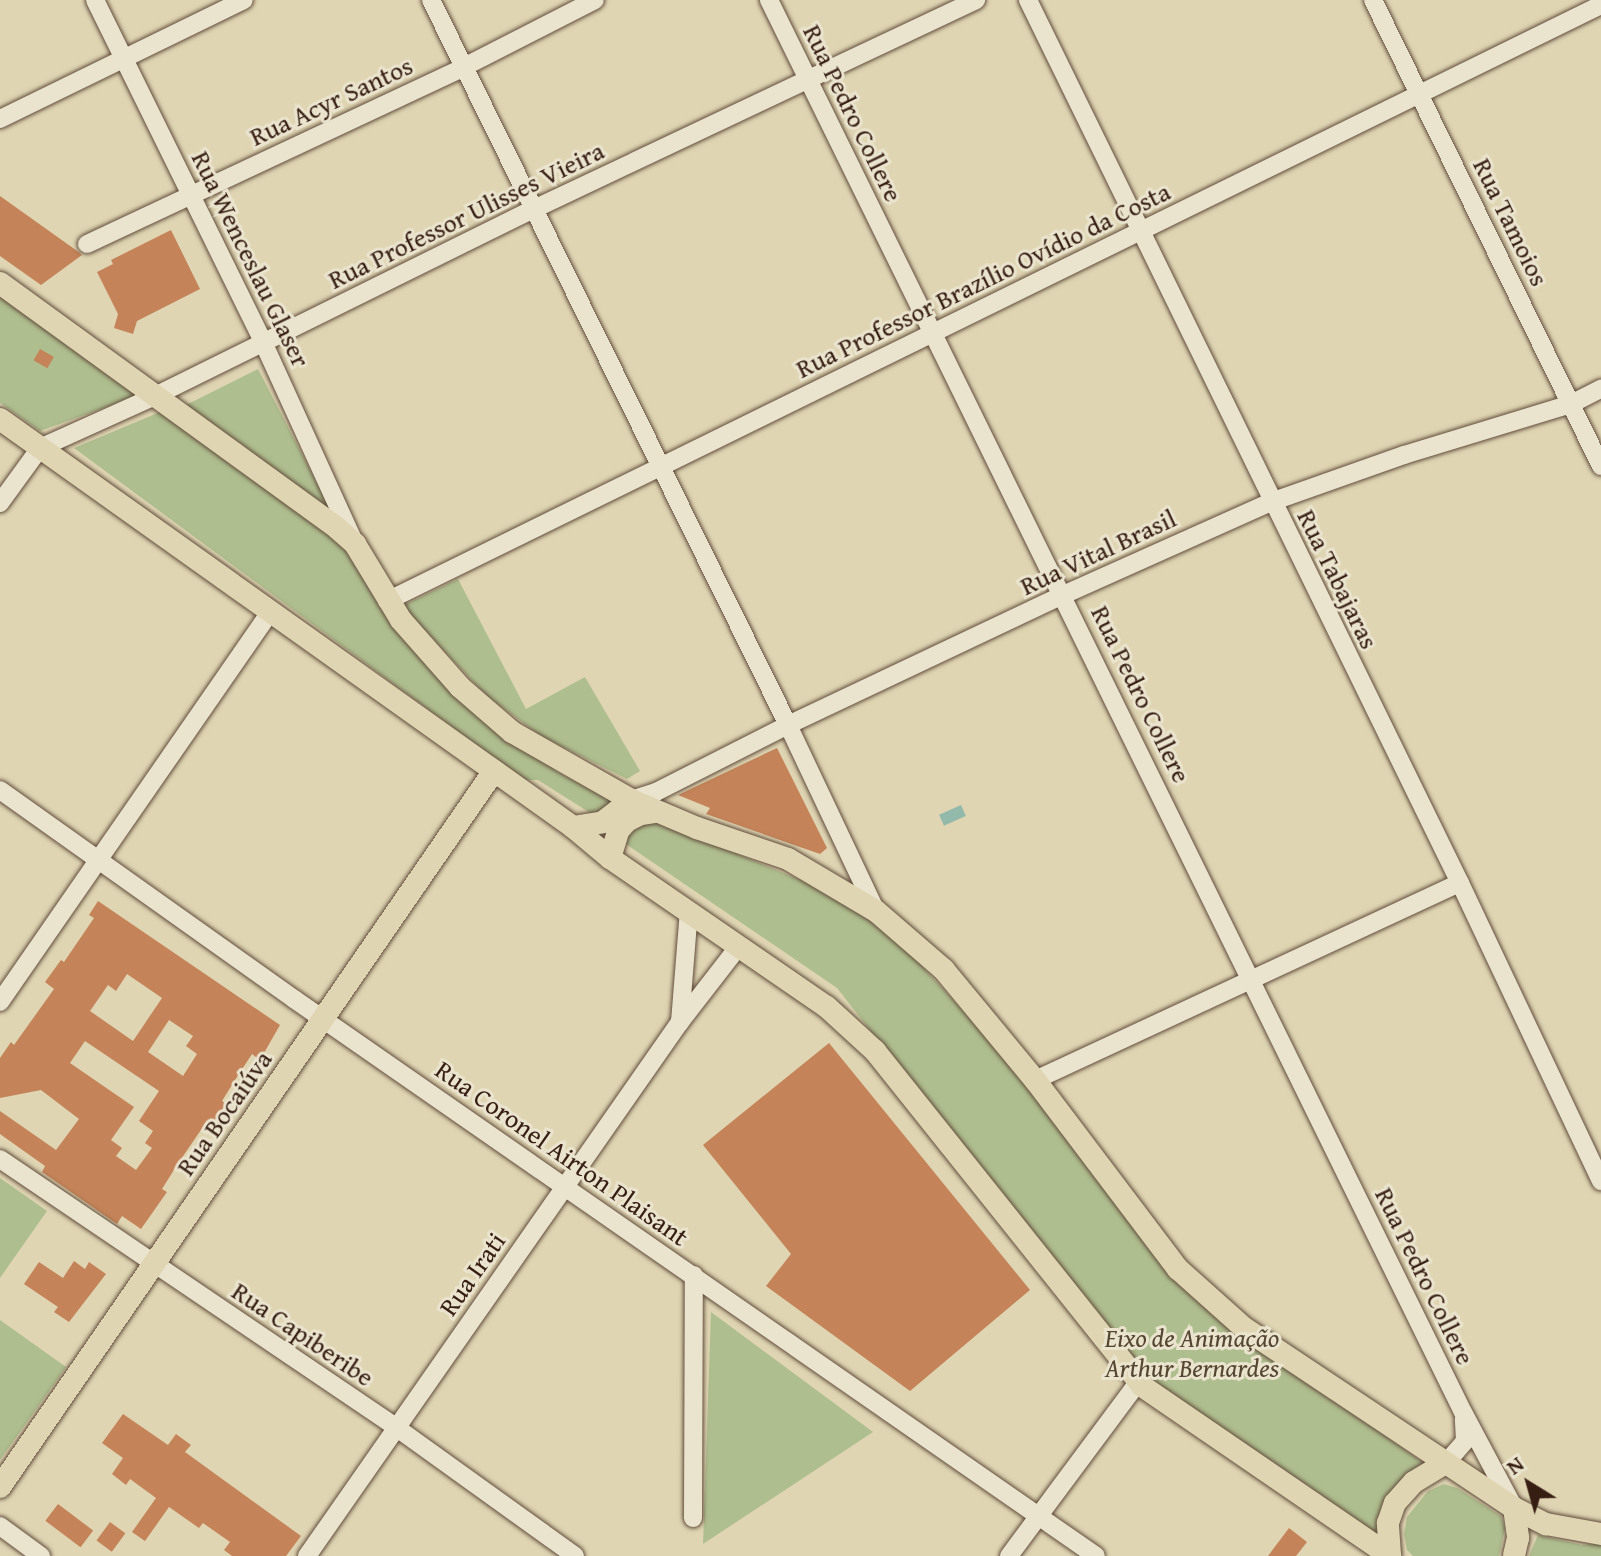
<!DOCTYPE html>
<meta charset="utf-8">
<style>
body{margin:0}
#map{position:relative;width:1601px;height:1556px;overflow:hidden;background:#dfd5b3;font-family:"Gentium Book Plus",serif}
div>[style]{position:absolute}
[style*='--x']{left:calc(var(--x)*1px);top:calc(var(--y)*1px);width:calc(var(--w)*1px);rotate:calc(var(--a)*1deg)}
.green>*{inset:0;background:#afbe8f}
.water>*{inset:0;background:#93b9aa;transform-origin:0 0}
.building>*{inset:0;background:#c48358;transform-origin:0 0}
.roads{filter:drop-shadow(0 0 2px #614c3b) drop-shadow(0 0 2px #614c3b)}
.minor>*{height:18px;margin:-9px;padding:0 9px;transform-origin:9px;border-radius:9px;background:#eae4ce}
.major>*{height:22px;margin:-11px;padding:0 11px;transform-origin:11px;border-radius:11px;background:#dfd5b3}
span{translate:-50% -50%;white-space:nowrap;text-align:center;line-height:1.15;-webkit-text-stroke:6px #eae4ce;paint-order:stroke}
.street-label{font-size:26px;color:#371e13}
.park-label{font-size:26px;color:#554632;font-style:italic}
.north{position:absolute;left:1489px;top:1444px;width:80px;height:80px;-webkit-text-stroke:6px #eae4ce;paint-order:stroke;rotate:323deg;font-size:22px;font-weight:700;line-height:32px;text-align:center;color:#371e13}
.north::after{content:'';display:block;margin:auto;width:28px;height:36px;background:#371e13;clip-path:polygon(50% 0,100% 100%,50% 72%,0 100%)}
</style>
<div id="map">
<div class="green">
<div style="clip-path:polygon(0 289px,145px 393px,40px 431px,0 403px)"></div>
<div style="clip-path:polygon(258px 369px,332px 512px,186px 405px)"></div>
<div style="clip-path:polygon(160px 412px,350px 551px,481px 717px,559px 773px,613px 801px,595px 816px,538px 780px,524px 780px,74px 448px)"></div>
<div style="clip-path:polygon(458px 579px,526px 709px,585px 677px,640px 771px,627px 779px,541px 736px,486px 695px,402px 606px)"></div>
<div style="clip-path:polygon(646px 817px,840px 896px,912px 955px,1040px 1096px,1192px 1296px,1426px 1465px,1381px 1537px,1153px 1384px,1120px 1350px,837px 988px,617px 838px)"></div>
<div style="clip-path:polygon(0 1178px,47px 1211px,0 1278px)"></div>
<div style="clip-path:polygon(711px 1312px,873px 1432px,703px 1544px)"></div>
<div style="clip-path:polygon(0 1320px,66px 1367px,0 1460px)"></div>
<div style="clip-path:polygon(1444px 1484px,1457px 1488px,1501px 1516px,1505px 1528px,1499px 1556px,1413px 1556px,1407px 1550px,1404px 1534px,1407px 1517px,1428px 1491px)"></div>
<div style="clip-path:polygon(1538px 1535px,1582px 1545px,1601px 1543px,1601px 1556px,1529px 1556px)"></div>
</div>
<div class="water">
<div style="left:961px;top:805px;width:12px;height:24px;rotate:66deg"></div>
</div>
<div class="building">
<div style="clip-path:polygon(0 196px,80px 253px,82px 255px,41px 285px,0 256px)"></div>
<div style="clip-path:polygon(171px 230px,200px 289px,137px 321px,133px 334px,114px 328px,118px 314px,97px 272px,113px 264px,111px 260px)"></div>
<div style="left:40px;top:349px;width:16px;height:13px;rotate:30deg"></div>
<div style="clip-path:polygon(777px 748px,827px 848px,820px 854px,706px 814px,710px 808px,678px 795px)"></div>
<div style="clip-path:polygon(evenodd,98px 901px,280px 1025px,260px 1060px,252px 1054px,235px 1080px,222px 1101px,226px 1104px,210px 1127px,205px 1124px,177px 1165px,162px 1189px,167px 1192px,141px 1229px,122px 1216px,117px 1224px,42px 1172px,45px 1166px,0 1134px,0 1111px,56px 1150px,79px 1119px,41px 1090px,0 1098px,0 1058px,11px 1042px,14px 1045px,54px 989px,45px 982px,61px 960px,64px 962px,94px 918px,89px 915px,98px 901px,127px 974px,162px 998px,133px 1041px,90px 1011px,108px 985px,116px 991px,127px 974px,98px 901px,169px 1020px,193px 1036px,186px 1046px,197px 1054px,183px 1076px,148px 1052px,169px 1020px,98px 901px,85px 1041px,159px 1091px,139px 1121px,153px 1131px,145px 1143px,152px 1148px,136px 1170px,116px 1156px,122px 1148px,111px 1140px,134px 1107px,70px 1063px,85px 1041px)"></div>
<div style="clip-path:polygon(829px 1043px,1030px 1290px,910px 1391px,766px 1286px,791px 1254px,703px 1145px)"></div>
<div style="clip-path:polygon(74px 1261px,85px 1269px,89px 1262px,106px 1274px,69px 1322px,54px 1312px,58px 1307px,24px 1284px,39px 1262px,63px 1278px)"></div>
<div style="clip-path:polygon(123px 1414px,168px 1445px,176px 1434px,191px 1445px,185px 1452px,301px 1536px,286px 1556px,232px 1556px,224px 1550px,230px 1542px,203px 1523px,199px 1528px,169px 1507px,145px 1541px,132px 1532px,156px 1498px,130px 1479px,126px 1485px,112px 1474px,123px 1458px,102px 1443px)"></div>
<div style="left:58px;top:1504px;width:44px;height:21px;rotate:37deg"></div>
<div style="left:110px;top:1522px;width:19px;height:23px;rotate:36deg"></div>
<div style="clip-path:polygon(1289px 1528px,1307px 1542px,1296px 1556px,1268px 1556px)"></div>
</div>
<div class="roads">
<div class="minor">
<div style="--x:95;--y:0;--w:381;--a:63.8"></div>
<div style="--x:263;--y:342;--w:220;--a:65.5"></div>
<div style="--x:431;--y:0;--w:808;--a:63.78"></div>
<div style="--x:788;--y:725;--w:206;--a:64.7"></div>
<div style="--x:769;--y:0;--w:1573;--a:63.83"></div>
<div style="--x:1463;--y:1412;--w:109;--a:62"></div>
<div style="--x:1028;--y:0;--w:983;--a:63.93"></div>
<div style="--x:1460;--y:883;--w:330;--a:64.7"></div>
<div style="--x:1373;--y:0;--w:519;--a:63.93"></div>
<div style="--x:0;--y:119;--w:271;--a:-26"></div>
<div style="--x:87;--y:244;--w:416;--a:-25.1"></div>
<div style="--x:464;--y:67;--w:147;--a:-27.1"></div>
<div style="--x:0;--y:503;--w:68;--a:-54"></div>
<div style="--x:40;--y:448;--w:126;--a:-24.3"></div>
<div style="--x:155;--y:396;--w:423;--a:-26.3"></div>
<div style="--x:534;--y:209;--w:489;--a:-25.3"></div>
<div style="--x:387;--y:601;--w:1352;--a:-26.15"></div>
<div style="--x:0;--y:790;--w:361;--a:35.4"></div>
<div style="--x:294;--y:999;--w:976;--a:34.78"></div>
<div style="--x:631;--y:800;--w:26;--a:-18"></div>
<div style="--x:656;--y:792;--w:148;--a:-26.9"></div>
<div style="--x:788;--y:725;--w:304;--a:-25.3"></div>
<div style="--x:1063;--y:595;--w:228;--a:-24.1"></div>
<div style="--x:1271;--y:502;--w:141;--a:-19.5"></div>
<div style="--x:1404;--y:455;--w:175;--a:-17"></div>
<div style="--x:1571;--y:404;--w:34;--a:-27"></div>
<div style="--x:0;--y:1002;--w:476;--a:-55.3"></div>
<div style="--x:680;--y:1022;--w:111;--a:-85.4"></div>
<div style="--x:1035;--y:1080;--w:468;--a:-24.9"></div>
<div style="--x:0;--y:1159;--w:480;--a:34.1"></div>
<div style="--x:397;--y:1428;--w:219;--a:35.7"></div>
<div style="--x:1446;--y:1463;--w:29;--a:-49"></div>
<div style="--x:1465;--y:1441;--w:22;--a:-93"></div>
<div style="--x:693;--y:1518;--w:243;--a:-89.8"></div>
<div style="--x:0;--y:1526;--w:51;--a:36.2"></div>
<div style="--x:307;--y:1556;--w:651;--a:-55.07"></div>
<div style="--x:680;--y:1022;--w:96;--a:-52.2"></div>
<div style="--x:1009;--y:1556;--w:217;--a:-53.4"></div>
</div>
<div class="major">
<div style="--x:0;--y:283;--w:418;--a:36"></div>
<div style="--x:338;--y:529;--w:23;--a:41"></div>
<div style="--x:355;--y:544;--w:89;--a:58.8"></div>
<div style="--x:401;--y:620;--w:89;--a:48.6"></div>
<div style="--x:460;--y:687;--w:69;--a:40.9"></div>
<div style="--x:512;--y:732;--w:137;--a:29.7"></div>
<div style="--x:631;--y:800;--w:72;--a:23"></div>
<div style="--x:697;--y:828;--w:96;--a:18.8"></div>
<div style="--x:788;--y:859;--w:102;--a:30.6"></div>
<div style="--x:876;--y:911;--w:90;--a:40.9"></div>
<div style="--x:944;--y:970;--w:143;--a:50.4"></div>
<div style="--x:1035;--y:1080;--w:237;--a:52.9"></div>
<div style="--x:1178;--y:1269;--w:89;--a:41.8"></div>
<div style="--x:1244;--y:1328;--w:324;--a:33.7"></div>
<div style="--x:1514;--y:1508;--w:36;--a:27"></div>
<div style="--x:1546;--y:1524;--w:56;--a:10.3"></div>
<div style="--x:0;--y:419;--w:703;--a:35.45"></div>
<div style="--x:573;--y:827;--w:48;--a:40"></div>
<div style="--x:610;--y:858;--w:263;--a:34.5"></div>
<div style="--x:827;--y:1007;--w:65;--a:42.5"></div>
<div style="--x:875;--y:1051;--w:428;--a:51.4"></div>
<div style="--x:1142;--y:1386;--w:301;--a:34.4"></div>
<div style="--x:573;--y:827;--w:30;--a:-9"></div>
<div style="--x:603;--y:822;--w:36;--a:-38"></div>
<div style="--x:610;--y:858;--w:28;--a:-73"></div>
<div style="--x:618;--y:831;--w:13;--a:-48"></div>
<div style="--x:627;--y:821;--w:16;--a:-27"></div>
<div style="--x:641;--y:814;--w:15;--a:-8"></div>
<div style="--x:0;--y:1487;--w:870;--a:-55.4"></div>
<div style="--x:1514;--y:1508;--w:30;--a:82"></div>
<div style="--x:1518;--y:1538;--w:18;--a:103"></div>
<div style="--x:1390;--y:1555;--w:32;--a:-94"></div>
<div style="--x:1388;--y:1523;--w:21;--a:-71"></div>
<div style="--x:1395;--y:1503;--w:28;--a:-48"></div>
<div style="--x:1414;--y:1482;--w:37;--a:-31"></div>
</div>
</div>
<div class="street-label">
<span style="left:331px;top:101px;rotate:-25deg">Rua Acyr Santos</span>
<span style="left:853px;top:113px;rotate:64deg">Rua Pedro Collere</span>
<span style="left:466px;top:215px;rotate:-26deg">Rua Professor Ulisses Vieira</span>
<span style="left:1511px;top:222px;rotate:64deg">Rua Tamoios</span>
<span style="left:251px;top:259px;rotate:64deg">Rua Wenceslau Glaser</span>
<span style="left:983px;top:280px;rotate:-26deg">Rua Professor Brazílio Ovídio da Costa</span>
<span style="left:1098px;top:552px;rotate:-25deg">Rua Vital Brasil</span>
<span style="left:1338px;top:579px;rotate:64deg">Rua Tabajaras</span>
<span style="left:1141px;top:694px;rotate:64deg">Rua Pedro Collere</span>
<span style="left:224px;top:1113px;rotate:-55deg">Rua Bocaiúva</span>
<span style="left:562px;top:1153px;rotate:35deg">Rua Coronel Airton Plaisant</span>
<span style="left:472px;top:1274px;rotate:-55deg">Rua Irati</span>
<span style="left:1425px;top:1276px;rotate:64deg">Rua Pedro Collere</span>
<span style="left:303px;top:1334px;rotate:34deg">Rua Capiberibe</span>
</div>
<div class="park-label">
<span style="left:1192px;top:1353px">Eixo de Animação<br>Arthur Bernardes</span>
</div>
<div class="north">N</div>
</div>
